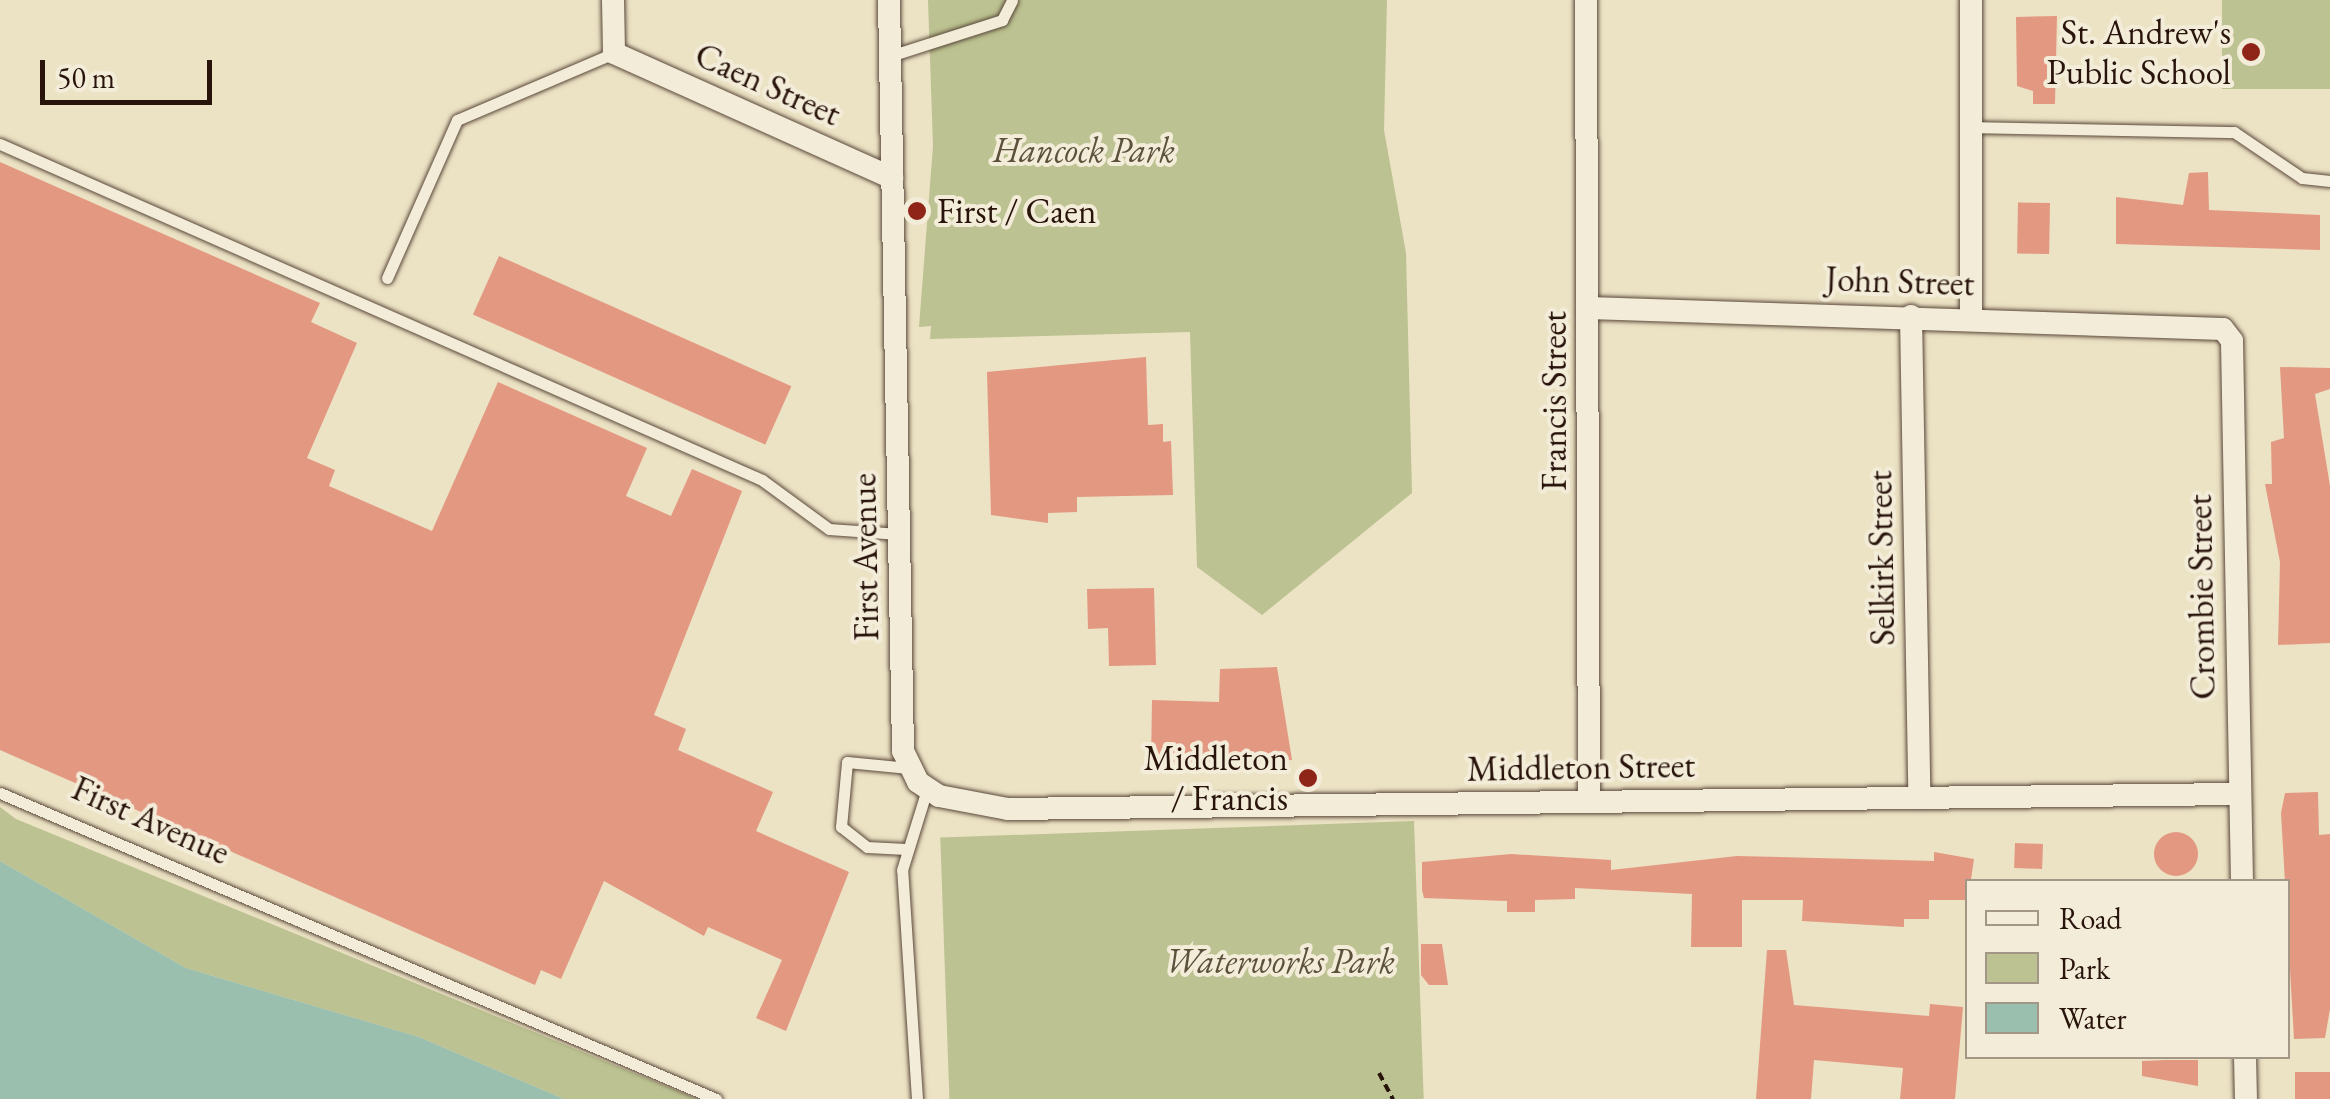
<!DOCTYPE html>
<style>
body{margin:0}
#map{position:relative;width:2330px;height:1099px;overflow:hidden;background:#ece2c4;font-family:"EB Garamond",serif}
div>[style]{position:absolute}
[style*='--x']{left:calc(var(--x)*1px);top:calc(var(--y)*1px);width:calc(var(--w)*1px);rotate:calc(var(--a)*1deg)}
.green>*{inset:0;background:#bcc291;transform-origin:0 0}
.water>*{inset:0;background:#9abfae}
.building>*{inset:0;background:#e39882;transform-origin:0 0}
.round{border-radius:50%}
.path>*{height:4px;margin-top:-2px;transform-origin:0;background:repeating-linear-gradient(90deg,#29140c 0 8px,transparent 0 13px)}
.roads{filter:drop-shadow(0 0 2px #5a483a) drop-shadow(0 0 2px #5a483a)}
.lane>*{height:11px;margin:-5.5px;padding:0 5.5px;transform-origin:5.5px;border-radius:5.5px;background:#f3ecd9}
.street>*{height:22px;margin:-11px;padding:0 11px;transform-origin:11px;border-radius:11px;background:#f3ecd9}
.dots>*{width:28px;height:28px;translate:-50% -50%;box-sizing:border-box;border:5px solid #f3ecd9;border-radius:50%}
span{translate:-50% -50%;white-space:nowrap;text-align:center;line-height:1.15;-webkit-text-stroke:8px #f3ecd9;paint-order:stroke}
.poi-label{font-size:35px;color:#29140c}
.right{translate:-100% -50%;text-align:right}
.left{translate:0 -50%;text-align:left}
.street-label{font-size:35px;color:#29140c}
.park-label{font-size:35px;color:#5c513b;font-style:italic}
.legend{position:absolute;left:1965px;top:879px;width:325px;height:180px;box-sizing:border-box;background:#f3ecd9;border:2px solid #a29687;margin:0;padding:12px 18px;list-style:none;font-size:30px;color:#29140c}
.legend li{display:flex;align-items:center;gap:20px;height:50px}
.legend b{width:50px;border:2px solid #a29687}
.scale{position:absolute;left:40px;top:60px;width:172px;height:45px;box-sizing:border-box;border:5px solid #29140c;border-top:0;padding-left:12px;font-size:30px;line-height:35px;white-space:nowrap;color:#29140c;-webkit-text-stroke:8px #f3ecd9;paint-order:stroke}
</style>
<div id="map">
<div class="green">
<div style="clip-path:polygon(928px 0,1387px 0,1384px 130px,1406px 253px,1412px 493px,1262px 615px,1197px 567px,1190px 332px,930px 339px,931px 326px,919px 327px,933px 146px)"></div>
<div style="left:2222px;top:0;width:108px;height:89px"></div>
<div style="clip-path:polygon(0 807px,16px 819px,697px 1099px,564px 1099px,419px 1037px,186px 968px,0 861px)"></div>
<div style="left:1414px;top:821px;width:278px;height:474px;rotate:88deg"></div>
</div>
<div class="water">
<div style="clip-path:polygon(0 861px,186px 968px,419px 1037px,564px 1099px,0 1099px)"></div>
</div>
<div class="building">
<div style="clip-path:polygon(2057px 16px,2055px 104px,2033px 104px,2033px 91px,2017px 86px,2016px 17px)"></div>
<div style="clip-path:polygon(0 162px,320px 303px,311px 322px,357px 343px,307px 458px,335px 470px,329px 486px,432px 531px,498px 382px,647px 448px,626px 496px,671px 516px,692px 469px,742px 491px,654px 715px,686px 729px,678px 750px,773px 792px,756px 831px,849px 872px,786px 1031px,756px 1018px,782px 960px,708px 927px,704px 936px,604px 881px,561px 979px,541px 970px,535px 985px,0 750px)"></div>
<div style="clip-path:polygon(2208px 172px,2209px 210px,2320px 215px,2320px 250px,2116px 244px,2116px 197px,2183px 205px,2189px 173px)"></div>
<div style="left:2050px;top:203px;width:51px;height:32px;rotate:91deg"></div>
<div style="left:499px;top:256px;width:320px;height:64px;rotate:24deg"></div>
<div style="clip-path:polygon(1146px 357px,1148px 425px,1163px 424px,1163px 442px,1171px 441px,1173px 495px,1077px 497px,1077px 512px,1048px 513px,1048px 523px,991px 515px,987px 372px)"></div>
<div style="clip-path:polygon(2280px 367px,2330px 368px,2330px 389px,2315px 394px,2330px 486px,2330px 643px,2278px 645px,2280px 562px,2265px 484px,2272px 484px,2271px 442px,2284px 438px)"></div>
<div style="clip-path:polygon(1154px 588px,1156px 665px,1109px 666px,1108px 628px,1088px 629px,1087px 589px)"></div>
<div style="clip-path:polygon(1277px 667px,1292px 760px,1151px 763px,1152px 700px,1219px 702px,1220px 669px)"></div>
<div style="clip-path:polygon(2318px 792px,2319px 835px,2330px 834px,2330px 1009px,2325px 1038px,2294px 1039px,2281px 813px,2285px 793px)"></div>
<div class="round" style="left:2154px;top:832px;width:44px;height:44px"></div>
<div style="left:2015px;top:843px;width:28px;height:25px;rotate:2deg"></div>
<div style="clip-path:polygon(1934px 852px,1974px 859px,1968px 900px,1929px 900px,1929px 919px,1904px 919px,1904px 927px,1802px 921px,1803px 900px,1742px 900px,1742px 947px,1691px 947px,1692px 894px,1575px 888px,1575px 899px,1535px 900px,1535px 912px,1507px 912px,1507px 901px,1424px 898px,1422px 890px,1422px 862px,1511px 854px,1611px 860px,1611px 870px,1737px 856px,1934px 861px)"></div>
<div style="clip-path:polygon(1421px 944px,1442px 944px,1448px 985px,1429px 985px,1421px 975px)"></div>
<div style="clip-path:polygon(1767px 950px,1786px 950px,1794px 1005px,1929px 1016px,1930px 1004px,1963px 1007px,1955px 1099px,1900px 1099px,1903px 1068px,1814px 1060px,1811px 1099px,1756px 1099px)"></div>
<div style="clip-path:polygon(2166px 1060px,2198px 1060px,2198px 1086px,2142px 1076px,2142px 1061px)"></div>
<div style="left:2330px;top:1072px;width:27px;height:35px;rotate:90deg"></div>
</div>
<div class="path">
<div style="--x:1379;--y:1073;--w:30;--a:62"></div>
</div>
<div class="roads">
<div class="lane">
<div style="--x:890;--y:56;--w:118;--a:-17.8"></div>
<div style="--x:1002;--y:20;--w:22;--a:-63"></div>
<div style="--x:1971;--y:127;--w:263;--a:1.1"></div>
<div style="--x:2234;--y:132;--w:82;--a:34.1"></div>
<div style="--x:2302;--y:178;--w:28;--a:6"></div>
<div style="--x:0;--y:144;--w:833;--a:23.79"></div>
<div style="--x:762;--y:480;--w:83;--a:36.2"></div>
<div style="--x:829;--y:529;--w:70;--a:4.1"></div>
<div style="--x:387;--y:278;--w:173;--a:-66.1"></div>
<div style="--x:457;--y:120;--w:171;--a:-23.1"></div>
<div style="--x:0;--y:793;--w:779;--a:23.14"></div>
<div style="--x:906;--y:849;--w:39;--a:-177"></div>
<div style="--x:867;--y:847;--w:33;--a:-142"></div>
<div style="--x:841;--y:827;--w:65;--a:-84.7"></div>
<div style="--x:847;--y:762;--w:62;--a:5.5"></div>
<div style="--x:917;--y:1099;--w:229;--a:-93.7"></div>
<div style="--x:902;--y:870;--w:85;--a:-72.8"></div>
</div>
<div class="street">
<div style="--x:613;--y:0;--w:53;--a:88.9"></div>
<div style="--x:614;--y:53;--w:305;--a:24.2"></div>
<div style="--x:889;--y:0;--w:751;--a:88.93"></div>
<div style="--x:903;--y:751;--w:34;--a:64"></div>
<div style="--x:918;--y:782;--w:25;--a:34"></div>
<div style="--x:939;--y:796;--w:70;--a:10.7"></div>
<div style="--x:1008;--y:809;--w:1232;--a:-0.7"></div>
<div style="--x:1586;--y:0;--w:802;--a:89.79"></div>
<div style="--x:1971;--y:0;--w:318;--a:90"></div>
<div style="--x:1589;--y:308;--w:634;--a:1.9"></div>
<div style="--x:2223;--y:329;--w:15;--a:53"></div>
<div style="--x:2232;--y:341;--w:541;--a:88.94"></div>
<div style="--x:1911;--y:316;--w:482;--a:89"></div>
<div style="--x:2245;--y:1056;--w:43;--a:88.7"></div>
</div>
</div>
<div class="dots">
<div style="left:2251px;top:52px;background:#8f2418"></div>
<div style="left:917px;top:211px;background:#8f2418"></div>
<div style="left:1308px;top:778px;background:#8f2418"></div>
</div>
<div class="poi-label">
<span class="right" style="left:2231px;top:52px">St. Andrew's<br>Public School</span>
<span class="left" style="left:937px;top:211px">First / Caen</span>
<span class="right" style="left:1288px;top:778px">Middleton<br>/ Francis</span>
</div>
<div class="street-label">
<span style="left:768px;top:84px;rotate:24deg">Caen Street</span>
<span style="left:1900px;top:281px;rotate:2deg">John Street</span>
<span style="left:1554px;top:401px;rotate:-90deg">Francis Street</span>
<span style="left:865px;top:557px;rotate:-91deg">First Avenue</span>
<span style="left:1881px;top:558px;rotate:-91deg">Selkirk Street</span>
<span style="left:2201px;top:597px;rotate:-91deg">Crombie Street</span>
<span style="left:1581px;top:767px;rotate:-1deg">Middleton Street</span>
<span style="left:151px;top:820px;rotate:24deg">First Avenue</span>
</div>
<div class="park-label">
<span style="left:1084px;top:150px">Hancock Park</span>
<span style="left:1280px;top:961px">Waterworks Park</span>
</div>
<ul class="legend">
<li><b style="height:12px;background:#f3ecd9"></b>Road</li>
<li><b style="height:28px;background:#bcc291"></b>Park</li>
<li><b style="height:28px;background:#9abfae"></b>Water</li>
</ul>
<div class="scale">50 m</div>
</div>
